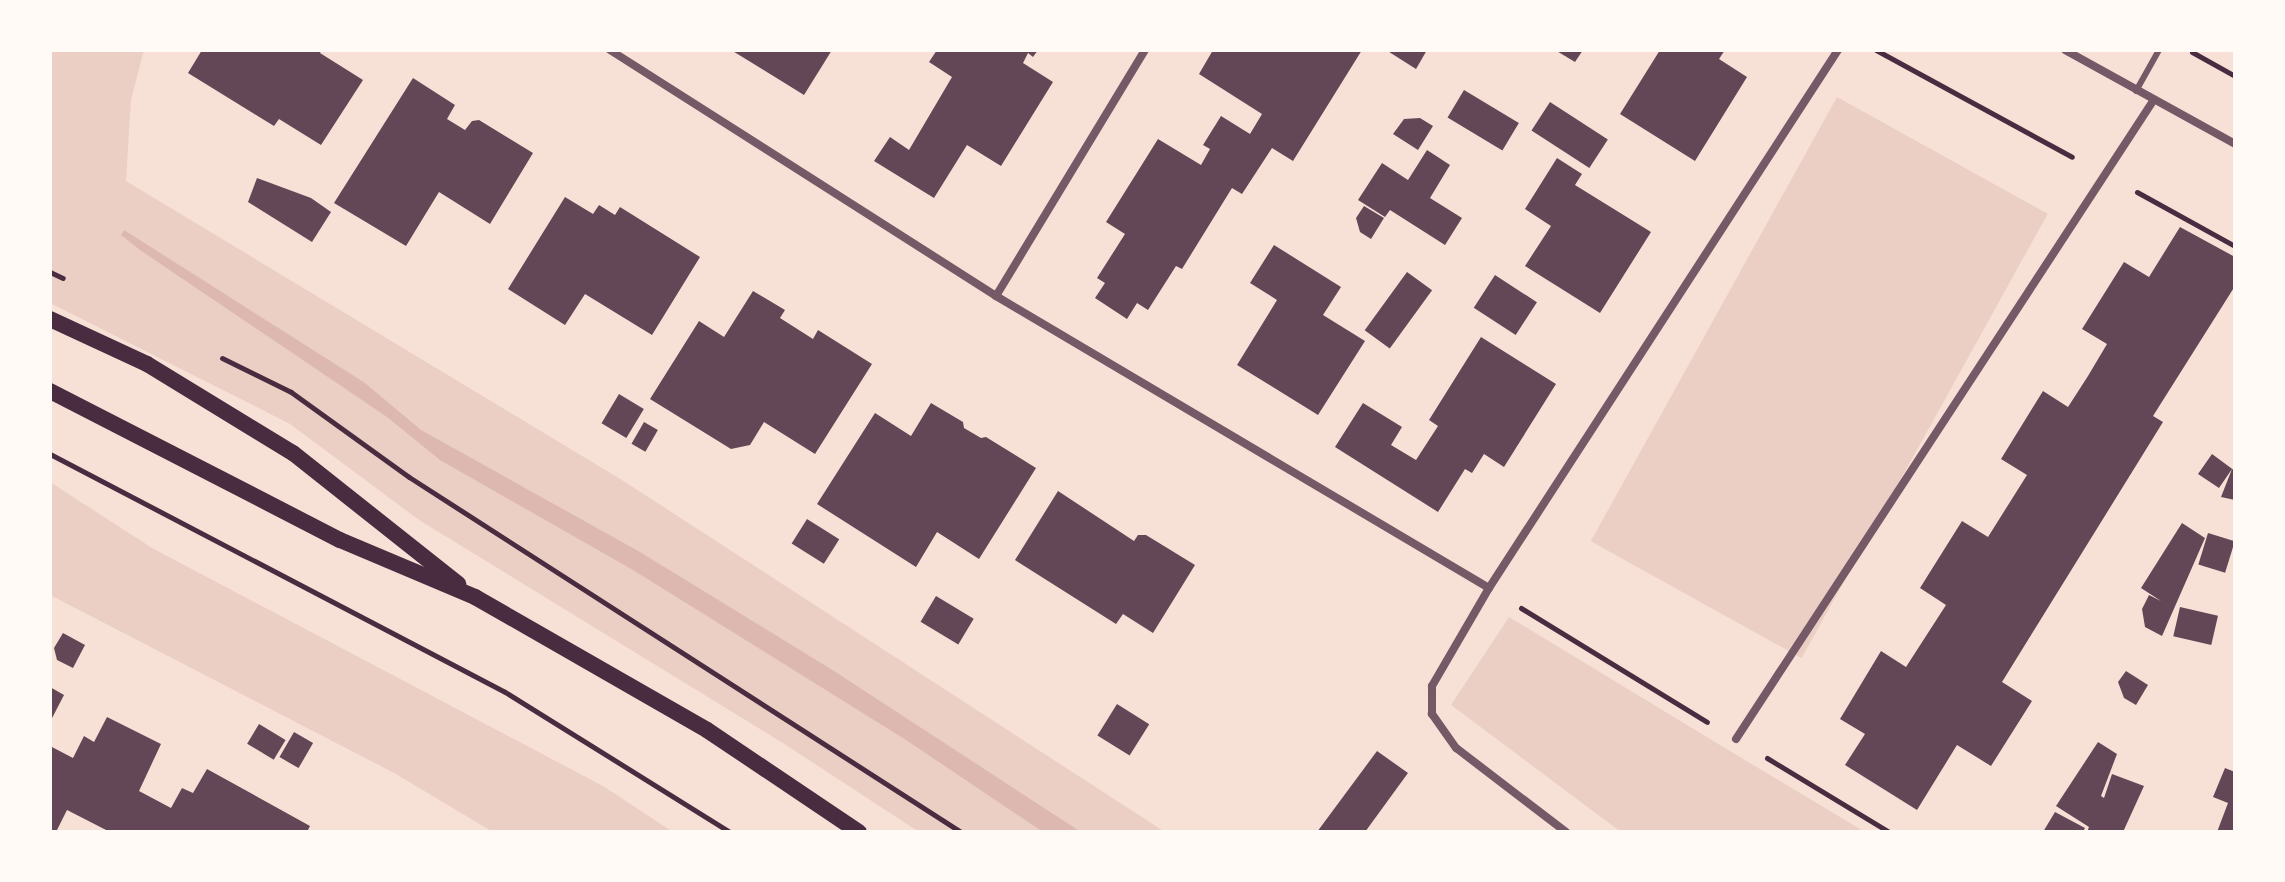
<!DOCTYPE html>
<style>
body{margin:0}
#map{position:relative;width:2285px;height:882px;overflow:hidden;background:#f7e1d7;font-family:Helvetica,sans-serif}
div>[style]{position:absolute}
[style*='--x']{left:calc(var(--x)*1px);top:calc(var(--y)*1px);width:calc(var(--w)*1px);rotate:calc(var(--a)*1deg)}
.green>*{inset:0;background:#ebcfc5;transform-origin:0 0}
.water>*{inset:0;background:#dcb8b0}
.building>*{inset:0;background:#644757;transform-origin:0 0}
.path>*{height:5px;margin:-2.5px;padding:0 2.5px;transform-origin:2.5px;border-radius:2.5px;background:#4a2c40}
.service>*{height:6px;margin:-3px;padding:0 3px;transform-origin:3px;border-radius:3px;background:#755966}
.minor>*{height:8px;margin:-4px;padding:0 4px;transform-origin:4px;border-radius:4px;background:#755966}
.secondary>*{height:16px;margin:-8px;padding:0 8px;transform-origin:8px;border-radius:8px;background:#4a2c40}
span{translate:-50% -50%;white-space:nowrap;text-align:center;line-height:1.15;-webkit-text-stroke:6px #fffaf5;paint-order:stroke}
.frame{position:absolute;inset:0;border:52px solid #fffaf5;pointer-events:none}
</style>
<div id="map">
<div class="green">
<div style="clip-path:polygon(50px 50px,144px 50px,131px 100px,126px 181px,622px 480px,1165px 832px,919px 832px,786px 745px,419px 520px,290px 424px,50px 303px)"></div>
<div style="left:1837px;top:97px;width:241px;height:508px;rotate:29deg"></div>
<div style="clip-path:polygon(50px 482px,152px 548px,603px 786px,673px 832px,493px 832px,394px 773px,50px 595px)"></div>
<div style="clip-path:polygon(1509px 617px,1720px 745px,1865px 832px,1621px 832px,1451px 705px)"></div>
</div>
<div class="water">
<div style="clip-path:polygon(124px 230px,365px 383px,421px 430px,640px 552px,834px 671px,1081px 832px,1043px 832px,906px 740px,633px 570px,440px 460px,387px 417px,140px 250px,121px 235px)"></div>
</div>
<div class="building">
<div style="clip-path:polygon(202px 50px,322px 50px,320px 53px,363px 80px,321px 145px,279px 119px,274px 126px,188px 73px)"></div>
<div style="clip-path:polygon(731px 50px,832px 50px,804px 95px)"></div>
<div style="clip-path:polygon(937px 50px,1038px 50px,1033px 57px,1028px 53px,1023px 63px,1053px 82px,1001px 166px,967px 145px,934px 198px,874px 161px,890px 137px,909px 150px,952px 77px,929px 62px)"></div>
<div style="clip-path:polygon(1213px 50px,1362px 50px,1293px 161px,1272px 148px,1242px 194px,1232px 188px,1182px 269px,1176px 266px,1148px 310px,1137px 303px,1127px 319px,1095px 298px,1105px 283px,1097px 278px,1125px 234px,1106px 222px,1158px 139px,1201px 165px,1210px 149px,1203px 145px,1221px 116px,1250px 134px,1262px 114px,1199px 74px)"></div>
<div style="clip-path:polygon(1386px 50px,1427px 50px,1416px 69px)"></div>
<div style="clip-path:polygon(1555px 50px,1583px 50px,1575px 62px)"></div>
<div style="clip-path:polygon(1660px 50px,1725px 50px,1719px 59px,1747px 77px,1695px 161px,1620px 114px)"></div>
<div style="clip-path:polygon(413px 78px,455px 105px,447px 119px,465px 130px,472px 121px,479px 120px,533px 153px,490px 224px,439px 192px,406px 246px,334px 203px)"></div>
<div style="left:1464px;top:90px;width:64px;height:32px;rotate:31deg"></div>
<div style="left:1550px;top:102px;width:69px;height:34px;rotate:33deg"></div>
<div style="clip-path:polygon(1420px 118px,1433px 126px,1418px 150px,1393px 134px,1404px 119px)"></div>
<div style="clip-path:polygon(1427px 150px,1450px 165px,1430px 198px,1462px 218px,1445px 245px,1390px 210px,1385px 217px,1358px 200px,1382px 163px,1408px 180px)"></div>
<div style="clip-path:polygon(1557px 158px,1582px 174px,1575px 185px,1651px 232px,1600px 313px,1525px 266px,1551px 226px,1525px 209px)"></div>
<div style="clip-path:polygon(257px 178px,311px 198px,331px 212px,312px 242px,248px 202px)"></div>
<div style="clip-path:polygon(565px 197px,593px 214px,599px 205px,615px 215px,620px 207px,700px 257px,652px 335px,585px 294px,565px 325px,508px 289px)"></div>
<div style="clip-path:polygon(1364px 206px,1384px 218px,1371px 239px,1360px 232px,1356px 218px)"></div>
<div style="clip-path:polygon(2180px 227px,2235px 257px,2235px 286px,2153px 416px,2163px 422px,2002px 682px,2032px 701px,1991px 766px,1957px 745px,1917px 810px,1845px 765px,1865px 734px,1840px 719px,1881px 651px,1906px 667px,1946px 605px,1920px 588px,1962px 521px,1988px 537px,2027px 475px,2001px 459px,2043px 391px,2068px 407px,2088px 376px,2107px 344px,2082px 329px,2124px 262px,2149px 277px)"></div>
<div style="clip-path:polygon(1274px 245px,1341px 287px,1323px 315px,1365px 341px,1318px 415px,1237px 365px,1277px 300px,1250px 283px)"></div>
<div style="left:1407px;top:272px;width:31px;height:72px;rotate:36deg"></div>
<div style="left:1495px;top:275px;width:50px;height:39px;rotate:33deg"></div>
<div style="clip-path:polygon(753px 291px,785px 310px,780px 318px,813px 339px,818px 330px,872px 364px,815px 454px,764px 422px,750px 445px,731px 449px,650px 399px,699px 321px,724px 337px)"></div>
<div style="clip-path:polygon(1481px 337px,1556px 384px,1504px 467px,1484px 454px,1472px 473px,1465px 469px,1438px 512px,1335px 447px,1363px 403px,1402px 427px,1391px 445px,1416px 460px,1438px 426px,1429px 420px)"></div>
<div style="left:619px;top:394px;width:29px;height:34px;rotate:31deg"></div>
<div style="clip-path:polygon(931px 403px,963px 422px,964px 428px,981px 438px,986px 437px,1036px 468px,979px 559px,937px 532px,916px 567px,817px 504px,875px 413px,911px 436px)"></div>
<div style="left:644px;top:422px;width:16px;height:25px;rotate:30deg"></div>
<div style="clip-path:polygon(2212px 454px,2235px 471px,2235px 500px,2221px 497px,2232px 469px,2219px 488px,2198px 474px)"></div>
<div style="clip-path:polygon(1058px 491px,1134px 541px,1138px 535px,1146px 535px,1195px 565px,1153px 633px,1123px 614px,1116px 624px,1015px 560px)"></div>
<div style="left:807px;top:519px;width:38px;height:29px;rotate:32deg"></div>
<div style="clip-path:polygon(2182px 523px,2205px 538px,2162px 636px,2145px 627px,2142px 609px,2149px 595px,2161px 601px,2141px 588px)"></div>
<div style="left:2208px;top:533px;width:28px;height:33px;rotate:17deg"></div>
<div style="left:936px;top:596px;width:44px;height:30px;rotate:31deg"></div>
<div style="left:2180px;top:607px;width:39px;height:30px;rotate:13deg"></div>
<div style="clip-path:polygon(63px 633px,85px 645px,73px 668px,57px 660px,54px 648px)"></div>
<div style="clip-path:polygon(2126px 671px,2148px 685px,2136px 705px,2124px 698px,2118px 682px)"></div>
<div style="clip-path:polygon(50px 687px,64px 695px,50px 722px)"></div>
<div style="left:1117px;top:704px;width:38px;height:37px;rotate:32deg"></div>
<div style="clip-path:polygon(107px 717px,161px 744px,139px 791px,171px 808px,182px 788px,193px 793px,207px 769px,310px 826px,307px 832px,110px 832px,67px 810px,56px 832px,50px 832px,50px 746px,73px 758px,84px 736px,94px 742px)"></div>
<div style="left:259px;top:724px;width:31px;height:23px;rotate:31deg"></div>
<div style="left:294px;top:732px;width:22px;height:29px;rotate:30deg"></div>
<div style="clip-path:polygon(2098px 742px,2117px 754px,2101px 796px,2104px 798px,2112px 774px,2144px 786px,2123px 832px,2087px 832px,2089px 827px,2056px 806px)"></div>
<div style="clip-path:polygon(1377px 751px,1408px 773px,1365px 832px,1317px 832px)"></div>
<div style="clip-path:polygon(2225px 768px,2235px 772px,2235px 832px,2217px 832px,2228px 803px,2213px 797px)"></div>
<div style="clip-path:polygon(2055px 812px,2085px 828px,2083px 832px,2043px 832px)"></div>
</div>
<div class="path">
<div style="--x:1876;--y:50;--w:223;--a:28.6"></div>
<div style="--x:2192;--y:52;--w:49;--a:29.2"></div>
<div style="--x:2137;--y:192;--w:112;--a:28.9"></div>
<div style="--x:50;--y:272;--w:14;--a:25"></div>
<div style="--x:222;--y:358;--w:77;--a:26.2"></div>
<div style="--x:291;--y:392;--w:145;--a:35.8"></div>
<div style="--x:409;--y:477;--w:656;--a:32.75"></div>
<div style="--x:50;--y:454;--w:513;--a:27.61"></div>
<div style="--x:505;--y:692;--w:265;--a:31.9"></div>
<div style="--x:1521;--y:608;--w:218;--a:31.5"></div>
<div style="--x:1767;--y:758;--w:143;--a:31.2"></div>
</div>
<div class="service">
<div style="--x:2136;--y:91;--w:47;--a:-60.7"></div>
</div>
<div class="minor">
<div style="--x:610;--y:50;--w:458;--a:32.5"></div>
<div style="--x:996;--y:296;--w:573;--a:30.64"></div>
<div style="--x:2065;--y:50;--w:194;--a:28.9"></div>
<div style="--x:996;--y:296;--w:288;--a:-58.8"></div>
<div style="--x:1736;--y:739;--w:762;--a:-56.83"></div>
<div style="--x:1566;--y:832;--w:138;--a:-142.6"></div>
<div style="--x:1456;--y:748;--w:42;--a:-125.2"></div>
<div style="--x:1432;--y:714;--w:28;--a:-90"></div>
<div style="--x:1432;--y:686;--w:113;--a:-59.8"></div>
<div style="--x:1489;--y:588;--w:641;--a:-57.03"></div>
</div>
<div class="secondary">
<div style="--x:50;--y:319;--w:107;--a:24.9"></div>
<div style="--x:147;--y:364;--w:171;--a:31.4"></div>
<div style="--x:293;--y:453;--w:211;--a:38.4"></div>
<div style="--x:50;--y:391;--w:326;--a:27.2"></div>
<div style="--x:340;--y:540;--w:147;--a:22.9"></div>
<div style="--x:475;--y:597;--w:267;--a:29.8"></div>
<div style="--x:707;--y:730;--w:183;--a:33.9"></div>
</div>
<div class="frame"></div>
</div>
